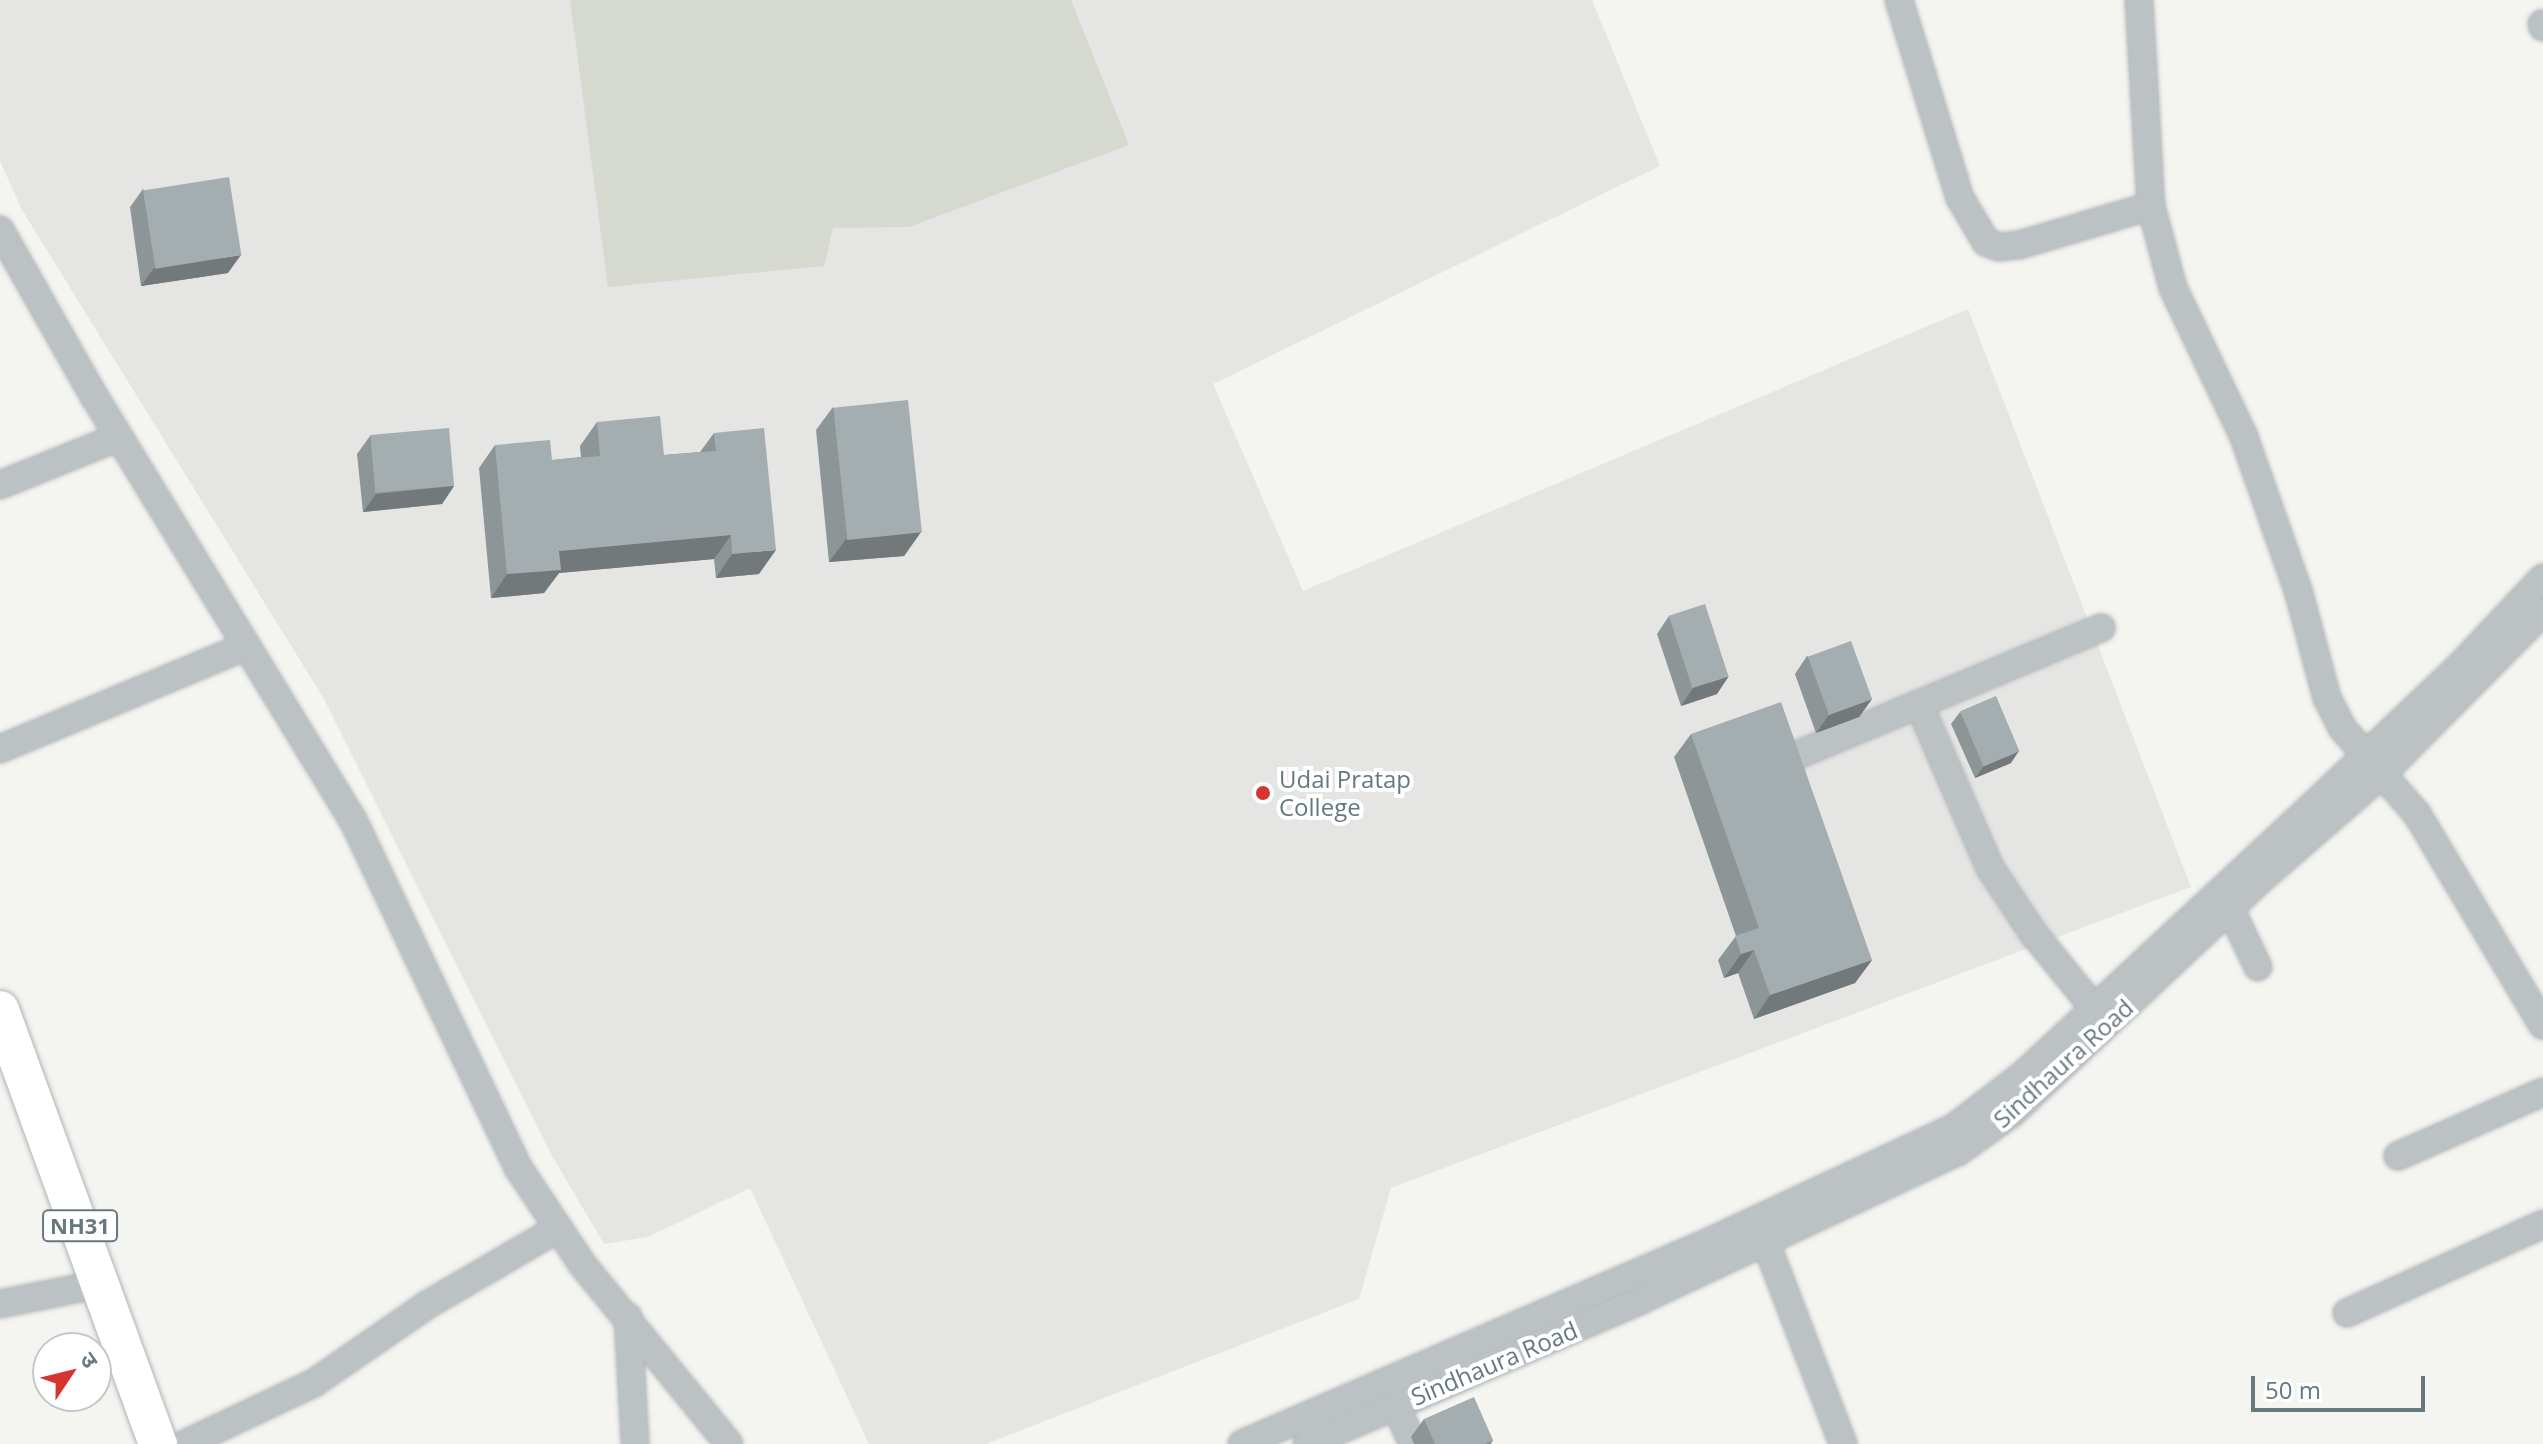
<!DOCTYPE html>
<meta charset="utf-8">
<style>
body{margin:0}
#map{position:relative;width:2543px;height:1444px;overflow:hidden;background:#f4f4f1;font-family:"Open Sans","Noto Sans Devanagari",sans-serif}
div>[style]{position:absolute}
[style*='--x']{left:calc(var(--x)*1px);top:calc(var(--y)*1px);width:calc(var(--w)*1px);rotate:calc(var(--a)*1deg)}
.built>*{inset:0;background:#e5e5e4}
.green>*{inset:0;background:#d5d9d0}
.roads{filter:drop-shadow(0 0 2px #afb4b6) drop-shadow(0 0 2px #afb4b6)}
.minor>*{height:26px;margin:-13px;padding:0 13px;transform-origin:13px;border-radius:13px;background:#bcc1c3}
.highway>*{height:38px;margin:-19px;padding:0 19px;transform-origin:19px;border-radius:19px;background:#fff}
.wall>*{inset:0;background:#8d9597}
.shaded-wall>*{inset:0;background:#73797b}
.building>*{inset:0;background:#a4adb0;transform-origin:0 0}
.dots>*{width:22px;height:22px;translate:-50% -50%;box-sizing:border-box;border:4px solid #fff;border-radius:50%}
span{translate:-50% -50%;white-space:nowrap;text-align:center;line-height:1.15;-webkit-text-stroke:8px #fff;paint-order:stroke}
.shield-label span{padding:2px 6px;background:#fff;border:2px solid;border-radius:6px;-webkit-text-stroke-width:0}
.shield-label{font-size:22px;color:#667980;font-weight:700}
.poi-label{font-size:24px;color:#667980}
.left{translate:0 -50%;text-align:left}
.street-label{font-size:24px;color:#667980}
.north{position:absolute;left:32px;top:1332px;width:80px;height:80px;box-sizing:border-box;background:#fff;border:2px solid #c2c9cc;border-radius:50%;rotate:55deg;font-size:22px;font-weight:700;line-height:32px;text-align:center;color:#667980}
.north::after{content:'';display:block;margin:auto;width:28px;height:36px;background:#d53430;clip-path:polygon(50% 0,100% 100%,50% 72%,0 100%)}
.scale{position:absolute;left:2251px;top:1376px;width:174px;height:36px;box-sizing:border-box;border:4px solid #667980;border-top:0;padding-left:10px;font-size:24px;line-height:28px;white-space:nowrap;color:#667980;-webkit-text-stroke:6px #fff;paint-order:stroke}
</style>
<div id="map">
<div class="built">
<div style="clip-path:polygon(0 0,1592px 0,1660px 166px,1213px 384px,1303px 591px,1968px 309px,2191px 887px,1391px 1188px,1359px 1299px,986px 1444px,869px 1444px,750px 1188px,648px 1237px,604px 1244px,552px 1156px,324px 699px,22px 210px,0 161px)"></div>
</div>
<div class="green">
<div style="clip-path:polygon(570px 0,1071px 0,1129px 145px,909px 227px,833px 228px,824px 266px,608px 287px)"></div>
</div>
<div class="roads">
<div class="minor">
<div style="--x:1899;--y:0;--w:207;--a:72.9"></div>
<div style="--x:1960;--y:198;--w:51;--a:59.4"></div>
<div style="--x:1986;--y:242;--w:14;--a:21"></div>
<div style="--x:1999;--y:247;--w:20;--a:-6"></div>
<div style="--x:2019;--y:245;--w:138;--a:-16.5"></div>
<div style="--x:2139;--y:0;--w:206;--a:86.7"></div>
<div style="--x:2151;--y:206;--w:85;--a:75"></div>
<div style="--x:2173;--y:288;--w:165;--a:64.5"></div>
<div style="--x:2244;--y:437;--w:162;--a:70.6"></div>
<div style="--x:2298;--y:590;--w:112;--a:75"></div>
<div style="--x:2327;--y:698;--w:35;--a:63"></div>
<div style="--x:2343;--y:729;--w:113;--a:49"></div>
<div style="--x:2417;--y:814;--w:246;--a:59.2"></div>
<div style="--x:2542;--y:24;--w:3;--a:72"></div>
<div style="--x:0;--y:230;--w:191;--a:60.5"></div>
<div style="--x:94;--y:396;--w:497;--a:58.6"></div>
<div style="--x:353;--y:820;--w:386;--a:64.6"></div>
<div style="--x:519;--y:1169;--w:114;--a:56.4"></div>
<div style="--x:582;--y:1264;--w:232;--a:50.8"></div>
<div style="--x:0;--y:485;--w:128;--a:-22"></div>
<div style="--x:1919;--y:704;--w:179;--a:66.6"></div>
<div style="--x:1990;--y:868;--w:78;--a:56.5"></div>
<div style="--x:2033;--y:933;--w:97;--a:50.9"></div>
<div style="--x:0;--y:749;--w:267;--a:-22.7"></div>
<div style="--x:1795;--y:756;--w:332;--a:-22.7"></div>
<div style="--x:2230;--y:908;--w:65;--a:64.6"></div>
<div style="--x:2398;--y:1156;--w:158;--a:-23.8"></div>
<div style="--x:1766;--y:1243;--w:215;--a:69"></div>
<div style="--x:0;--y:1304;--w:83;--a:-11.2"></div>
<div style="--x:2347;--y:1313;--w:215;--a:-24.4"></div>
<div style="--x:628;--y:1317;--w:127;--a:86.8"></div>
<div style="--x:1396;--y:1406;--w:42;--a:65.9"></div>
<div style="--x:185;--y:1444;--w:143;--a:-25.3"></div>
<div style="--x:314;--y:1383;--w:137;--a:-34.6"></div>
<div style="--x:427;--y:1305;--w:151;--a:-30.3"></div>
<div style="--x:1242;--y:1444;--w:497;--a:-23.4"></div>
<div style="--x:1698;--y:1247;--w:284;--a:-25"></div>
<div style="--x:1955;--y:1127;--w:87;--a:-37.5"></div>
<div style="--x:2024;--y:1074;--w:385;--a:-42.9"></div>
<div style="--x:2306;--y:812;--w:212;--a:-43.5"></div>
<div style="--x:2460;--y:666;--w:121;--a:-46.7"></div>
<div style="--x:1307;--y:1444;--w:366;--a:-23.3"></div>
<div style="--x:1643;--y:1299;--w:349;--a:-25.1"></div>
<div style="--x:1959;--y:1151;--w:65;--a:-35.6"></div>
<div style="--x:2012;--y:1113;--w:339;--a:-43.2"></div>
<div style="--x:2259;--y:881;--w:162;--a:-41"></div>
<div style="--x:2381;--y:775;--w:230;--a:-45.2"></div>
</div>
<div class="highway">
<div style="--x:0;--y:1010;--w:462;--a:70"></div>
</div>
</div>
<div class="wall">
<div style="clip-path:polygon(143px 189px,228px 273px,141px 286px,130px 207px)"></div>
<div style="clip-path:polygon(833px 407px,921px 532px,904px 556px,829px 562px,816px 430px)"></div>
<div style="clip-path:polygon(597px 422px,664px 455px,700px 452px,714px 433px,759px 574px,716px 578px,714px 559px,559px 573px,544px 593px,491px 598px,479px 468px,495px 445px,552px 460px,581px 457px,580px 446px)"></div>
<div style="clip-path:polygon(370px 436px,454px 486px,442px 504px,363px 512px,357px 454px)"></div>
<div style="clip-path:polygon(1669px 616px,1717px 694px,1681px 706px,1657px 634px)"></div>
<div style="clip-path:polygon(1807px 656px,1872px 699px,1859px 717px,1816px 733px,1795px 674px)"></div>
<div style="clip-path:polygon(1960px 712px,2011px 763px,1975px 778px,1951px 724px)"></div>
<div style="clip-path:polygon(1691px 734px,1872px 960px,1855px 983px,1754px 1019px,1738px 973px,1724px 978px,1718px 960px,1736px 936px,1674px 757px)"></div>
<div style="clip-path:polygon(1424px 1419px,1493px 1440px,1491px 1444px,1414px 1444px,1411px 1437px)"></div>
</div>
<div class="shaded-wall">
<div style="clip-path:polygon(241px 255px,228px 273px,141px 286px,154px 268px)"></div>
<div style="clip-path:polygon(454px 486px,442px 504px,363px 512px,376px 494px)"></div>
<div style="clip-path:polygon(921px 532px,904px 556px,829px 562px,846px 539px)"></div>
<div style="clip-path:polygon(731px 535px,714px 559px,559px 573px,544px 593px,491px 598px,507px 574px,559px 551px)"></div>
<div style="clip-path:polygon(776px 550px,759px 574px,716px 578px,732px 554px)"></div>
<div style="clip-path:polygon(1729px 676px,1717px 694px,1681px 706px,1693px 688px)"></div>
<div style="clip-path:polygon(1872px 699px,1859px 717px,1816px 733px,1829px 715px)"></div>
<div style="clip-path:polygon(2019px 751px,2011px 763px,1975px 778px,1984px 766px)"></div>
<div style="clip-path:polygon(1754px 950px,1738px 973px,1724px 978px,1741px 954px)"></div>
<div style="clip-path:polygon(1872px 960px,1855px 983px,1754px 1019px,1770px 995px)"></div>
</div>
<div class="building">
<div style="left:229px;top:177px;width:79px;height:87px;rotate:81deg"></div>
<div style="left:908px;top:400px;width:133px;height:75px;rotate:84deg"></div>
<div style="clip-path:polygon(660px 416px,664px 455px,716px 451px,714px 433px,764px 428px,776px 550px,732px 554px,731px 535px,559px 551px,561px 570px,507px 574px,495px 445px,550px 440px,552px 460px,600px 456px,597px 422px)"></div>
<div style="left:449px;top:428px;width:58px;height:79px;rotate:85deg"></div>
<div style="left:1705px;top:604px;width:76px;height:38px;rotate:72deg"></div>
<div style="left:1851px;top:641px;width:62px;height:46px;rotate:70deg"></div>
<div style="left:1996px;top:696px;width:60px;height:39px;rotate:67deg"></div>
<div style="clip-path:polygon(1781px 702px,1872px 960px,1770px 995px,1754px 950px,1741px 954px,1735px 936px,1759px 928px,1691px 734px)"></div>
<div style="clip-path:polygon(1474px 1397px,1493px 1440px,1485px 1444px,1435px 1444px,1424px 1419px)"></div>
</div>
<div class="dots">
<div style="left:1263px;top:793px;background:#d53430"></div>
</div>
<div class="shield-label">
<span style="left:80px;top:1226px">NH31</span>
</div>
<div class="poi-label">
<span class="left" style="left:1279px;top:793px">Udai Pratap<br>College</span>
</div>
<div class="street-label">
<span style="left:2063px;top:1063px;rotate:-42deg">Sindhaura Road</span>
<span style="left:1494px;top:1363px;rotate:-23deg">Sindhaura Road</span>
</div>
<div class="north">उ</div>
<div class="scale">50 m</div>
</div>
